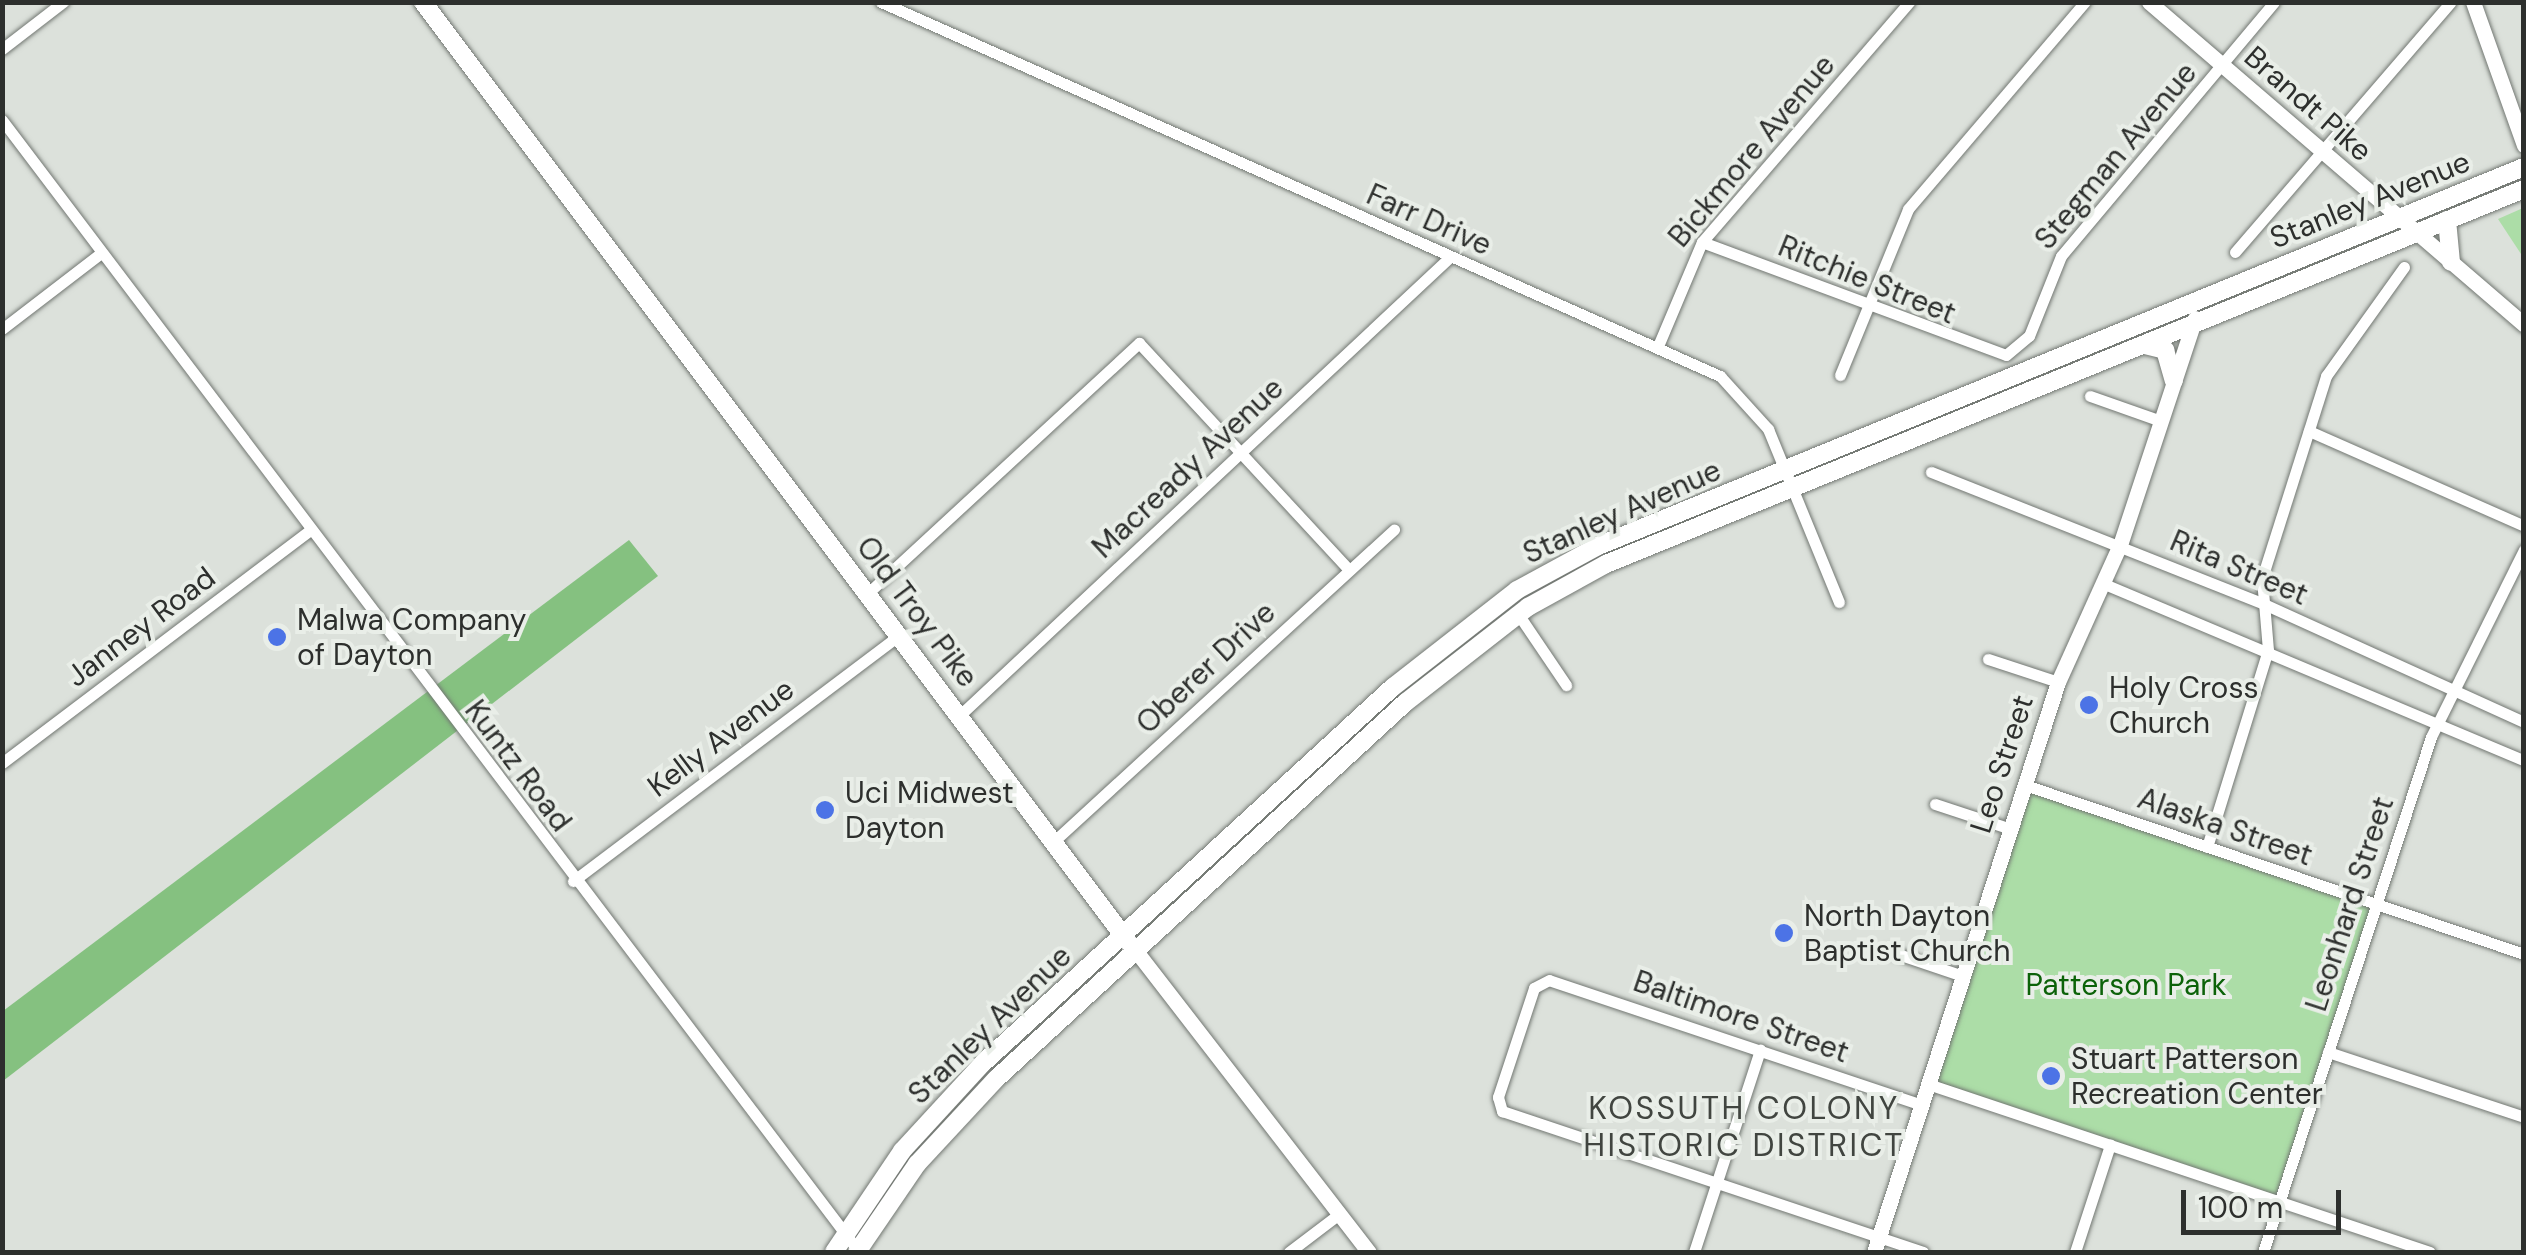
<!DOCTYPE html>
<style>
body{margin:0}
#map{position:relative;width:2526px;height:1255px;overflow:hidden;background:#dce1db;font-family:"DM Sans",sans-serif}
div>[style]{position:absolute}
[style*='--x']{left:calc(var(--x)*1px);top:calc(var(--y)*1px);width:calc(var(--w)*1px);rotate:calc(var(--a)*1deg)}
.green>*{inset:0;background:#acdda7;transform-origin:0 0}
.forest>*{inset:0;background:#85c180}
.roads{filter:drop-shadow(0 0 2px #727772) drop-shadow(0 0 2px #727772)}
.street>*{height:11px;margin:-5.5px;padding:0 5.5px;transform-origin:5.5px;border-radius:5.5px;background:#fff}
.secondary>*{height:15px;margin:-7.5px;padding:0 7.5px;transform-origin:7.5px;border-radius:7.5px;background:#fff}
.primary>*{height:18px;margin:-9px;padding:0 9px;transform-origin:9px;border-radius:9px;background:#fff}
.dots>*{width:28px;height:28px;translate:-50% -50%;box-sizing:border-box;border:5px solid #e9eee8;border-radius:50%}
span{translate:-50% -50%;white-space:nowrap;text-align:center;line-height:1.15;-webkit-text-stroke:8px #e9eee8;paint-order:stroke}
.street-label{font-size:30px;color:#2d2f2d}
.poi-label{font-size:30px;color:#2d2f2d}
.left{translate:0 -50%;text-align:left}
.park-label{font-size:30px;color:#0c6209}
.neighbourhood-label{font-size:32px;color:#414540;letter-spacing:2.5px}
.frame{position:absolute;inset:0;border:5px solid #2d2f2d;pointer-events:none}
.scale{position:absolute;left:2181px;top:1190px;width:160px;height:45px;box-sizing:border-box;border:5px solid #2d2f2d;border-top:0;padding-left:12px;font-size:30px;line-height:35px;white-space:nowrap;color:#2d2f2d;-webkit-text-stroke:8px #e9eee8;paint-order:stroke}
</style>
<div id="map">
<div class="green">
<div style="clip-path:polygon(2523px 208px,2523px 257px,2498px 219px)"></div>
<div style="left:2025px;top:785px;width:371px;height:314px;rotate:19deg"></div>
</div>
<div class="forest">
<div style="clip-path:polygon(629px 540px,658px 576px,3px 1081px,3px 1011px)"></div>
</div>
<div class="roads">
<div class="street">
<div style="--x:881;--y:2;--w:919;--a:24.03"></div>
<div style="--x:1720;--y:376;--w:72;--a:47.8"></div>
<div style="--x:1768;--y:429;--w:187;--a:67.7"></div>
<div style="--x:2;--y:49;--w:77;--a:-37.6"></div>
<div style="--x:2;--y:120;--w:1420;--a:52.87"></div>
<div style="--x:1702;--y:242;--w:324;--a:20.4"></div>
<div style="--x:2006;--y:355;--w:30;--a:-40"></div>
<div style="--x:2029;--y:336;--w:86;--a:-68.2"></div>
<div style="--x:2061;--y:256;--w:331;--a:-50"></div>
<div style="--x:2235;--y:252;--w:330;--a:-49.2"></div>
<div style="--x:2;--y:329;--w:125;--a:-37.5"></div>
<div style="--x:1658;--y:346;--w:113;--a:-67.1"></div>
<div style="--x:1702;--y:242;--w:317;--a:-49.2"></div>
<div style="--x:1840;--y:375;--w:179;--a:-67.7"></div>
<div style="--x:1908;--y:209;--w:272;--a:-49.5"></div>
<div style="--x:2090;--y:396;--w:75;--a:19.4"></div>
<div style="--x:2309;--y:431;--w:235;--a:23.8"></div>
<div style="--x:1931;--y:472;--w:358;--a:21.6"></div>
<div style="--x:2264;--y:604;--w:286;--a:24.4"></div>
<div style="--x:2102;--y:583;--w:458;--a:22.8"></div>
<div style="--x:868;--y:593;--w:369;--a:-42.7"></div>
<div style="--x:1139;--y:343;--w:309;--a:47.2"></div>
<div style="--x:1518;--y:614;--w:86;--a:55.9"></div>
<div style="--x:1988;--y:659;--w:74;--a:18.2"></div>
<div style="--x:960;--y:715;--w:671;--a:-43.07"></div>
<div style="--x:2;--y:763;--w:385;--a:-37.1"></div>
<div style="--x:2025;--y:785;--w:527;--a:18.71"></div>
<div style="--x:1935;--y:804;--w:80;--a:18.2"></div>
<div style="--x:1052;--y:843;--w:464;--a:-42.5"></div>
<div style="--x:2207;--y:847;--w:206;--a:-72.8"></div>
<div style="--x:2268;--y:650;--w:72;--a:-94.8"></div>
<div style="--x:2262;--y:578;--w:212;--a:-72.4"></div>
<div style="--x:2326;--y:376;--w:134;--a:-54.4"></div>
<div style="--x:573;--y:881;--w:408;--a:-37"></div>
<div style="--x:1889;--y:951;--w:78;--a:18.7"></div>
<div style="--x:2328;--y:1052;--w:206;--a:18.3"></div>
<div style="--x:1928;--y:1084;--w:529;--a:18.5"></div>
<div style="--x:1922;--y:1105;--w:393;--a:-161.5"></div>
<div style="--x:1549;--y:980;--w:17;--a:152"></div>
<div style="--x:1534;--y:988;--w:115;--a:108.3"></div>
<div style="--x:1498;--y:1097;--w:15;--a:74"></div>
<div style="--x:1502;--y:1111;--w:444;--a:18.5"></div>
<div style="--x:1289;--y:1252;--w:63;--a:-37.2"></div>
<div style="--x:1694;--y:1252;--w:213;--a:-71.9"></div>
<div style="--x:2075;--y:1252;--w:113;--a:-71.9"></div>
<div style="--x:2263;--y:1252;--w:542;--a:-71.93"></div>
<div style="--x:2431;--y:737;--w:209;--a:-63.6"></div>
</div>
<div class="secondary">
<div style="--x:2149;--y:2;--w:495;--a:40.7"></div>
<div style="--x:2473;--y:2;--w:152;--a:70.4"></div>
<div style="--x:1136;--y:951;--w:381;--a:52.3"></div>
<div style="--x:1874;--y:1252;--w:599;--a:-72.11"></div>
<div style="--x:2058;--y:682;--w:150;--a:-65.7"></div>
<div style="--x:2120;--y:545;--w:239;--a:-71.7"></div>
</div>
<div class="primary">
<div style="--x:423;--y:2;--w:1175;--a:53.13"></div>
<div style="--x:2447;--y:220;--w:42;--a:84.6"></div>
<div style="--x:2145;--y:345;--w:21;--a:14"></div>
<div style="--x:2165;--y:350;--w:32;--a:74"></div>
<div style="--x:834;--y:1252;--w:122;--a:-56"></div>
<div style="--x:902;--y:1151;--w:118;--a:-47.4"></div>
<div style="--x:982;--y:1064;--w:558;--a:-42.53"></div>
<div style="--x:1393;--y:687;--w:157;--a:-38"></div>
<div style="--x:1517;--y:590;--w:92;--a:-28.5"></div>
<div style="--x:1598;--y:546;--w:1001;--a:-22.26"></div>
<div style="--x:857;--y:1252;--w:107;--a:-55.7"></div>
<div style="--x:917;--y:1164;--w:116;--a:-47.1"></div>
<div style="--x:996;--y:1079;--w:557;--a:-42.6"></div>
<div style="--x:1406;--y:702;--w:155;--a:-37.9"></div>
<div style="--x:1528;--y:607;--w:89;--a:-28.9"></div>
<div style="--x:1606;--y:564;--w:992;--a:-22.22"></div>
</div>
</div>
<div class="dots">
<div style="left:277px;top:637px;background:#4c73e6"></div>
<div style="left:2089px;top:705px;background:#4c73e6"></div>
<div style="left:825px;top:810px;background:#4c73e6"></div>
<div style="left:1784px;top:933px;background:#4c73e6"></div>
<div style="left:2051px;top:1076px;background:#4c73e6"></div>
</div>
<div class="street-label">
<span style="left:2308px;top:104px;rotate:41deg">Brandt Pike</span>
<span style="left:1752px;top:151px;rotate:-50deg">Bickmore Avenue</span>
<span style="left:2116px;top:156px;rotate:-50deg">Stegman Avenue</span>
<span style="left:2370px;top:200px;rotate:-22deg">Stanley Avenue</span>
<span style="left:1429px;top:220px;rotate:24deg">Farr Drive</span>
<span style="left:1867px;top:280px;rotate:22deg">Ritchie Street</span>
<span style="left:1188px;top:468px;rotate:-43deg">Macready Avenue</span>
<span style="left:1622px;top:512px;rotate:-24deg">Stanley Avenue</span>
<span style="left:2239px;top:568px;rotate:23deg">Rita Street</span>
<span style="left:917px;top:612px;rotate:53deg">Old Troy Pike</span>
<span style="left:141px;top:627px;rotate:-37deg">Janney Road</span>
<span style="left:1206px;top:668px;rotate:-43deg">Oberer Drive</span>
<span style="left:721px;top:738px;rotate:-37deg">Kelly Avenue</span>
<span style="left:2002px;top:764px;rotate:-72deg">Leo Street</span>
<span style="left:518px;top:766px;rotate:53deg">Kuntz Road</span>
<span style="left:2225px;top:827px;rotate:19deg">Alaska Street</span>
<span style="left:2350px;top:904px;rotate:-72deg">Leonhard Street</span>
<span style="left:1741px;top:1017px;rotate:19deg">Baltimore Street</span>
<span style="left:990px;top:1025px;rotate:-44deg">Stanley Avenue</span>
</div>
<div class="poi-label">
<span class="left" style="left:297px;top:637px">Malwa Company<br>of Dayton</span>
<span class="left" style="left:2109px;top:705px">Holy Cross<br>Church</span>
<span class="left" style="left:845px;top:810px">Uci Midwest<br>Dayton</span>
<span class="left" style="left:1804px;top:933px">North Dayton<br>Baptist Church</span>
<span class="left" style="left:2071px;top:1076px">Stuart Patterson<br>Recreation Center</span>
</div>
<div class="park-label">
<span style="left:2126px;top:985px">Patterson Park</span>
</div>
<div class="neighbourhood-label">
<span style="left:1744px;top:1127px">KOSSUTH COLONY<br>HISTORIC DISTRICT</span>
</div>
<div class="frame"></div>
<div class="scale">100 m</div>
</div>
